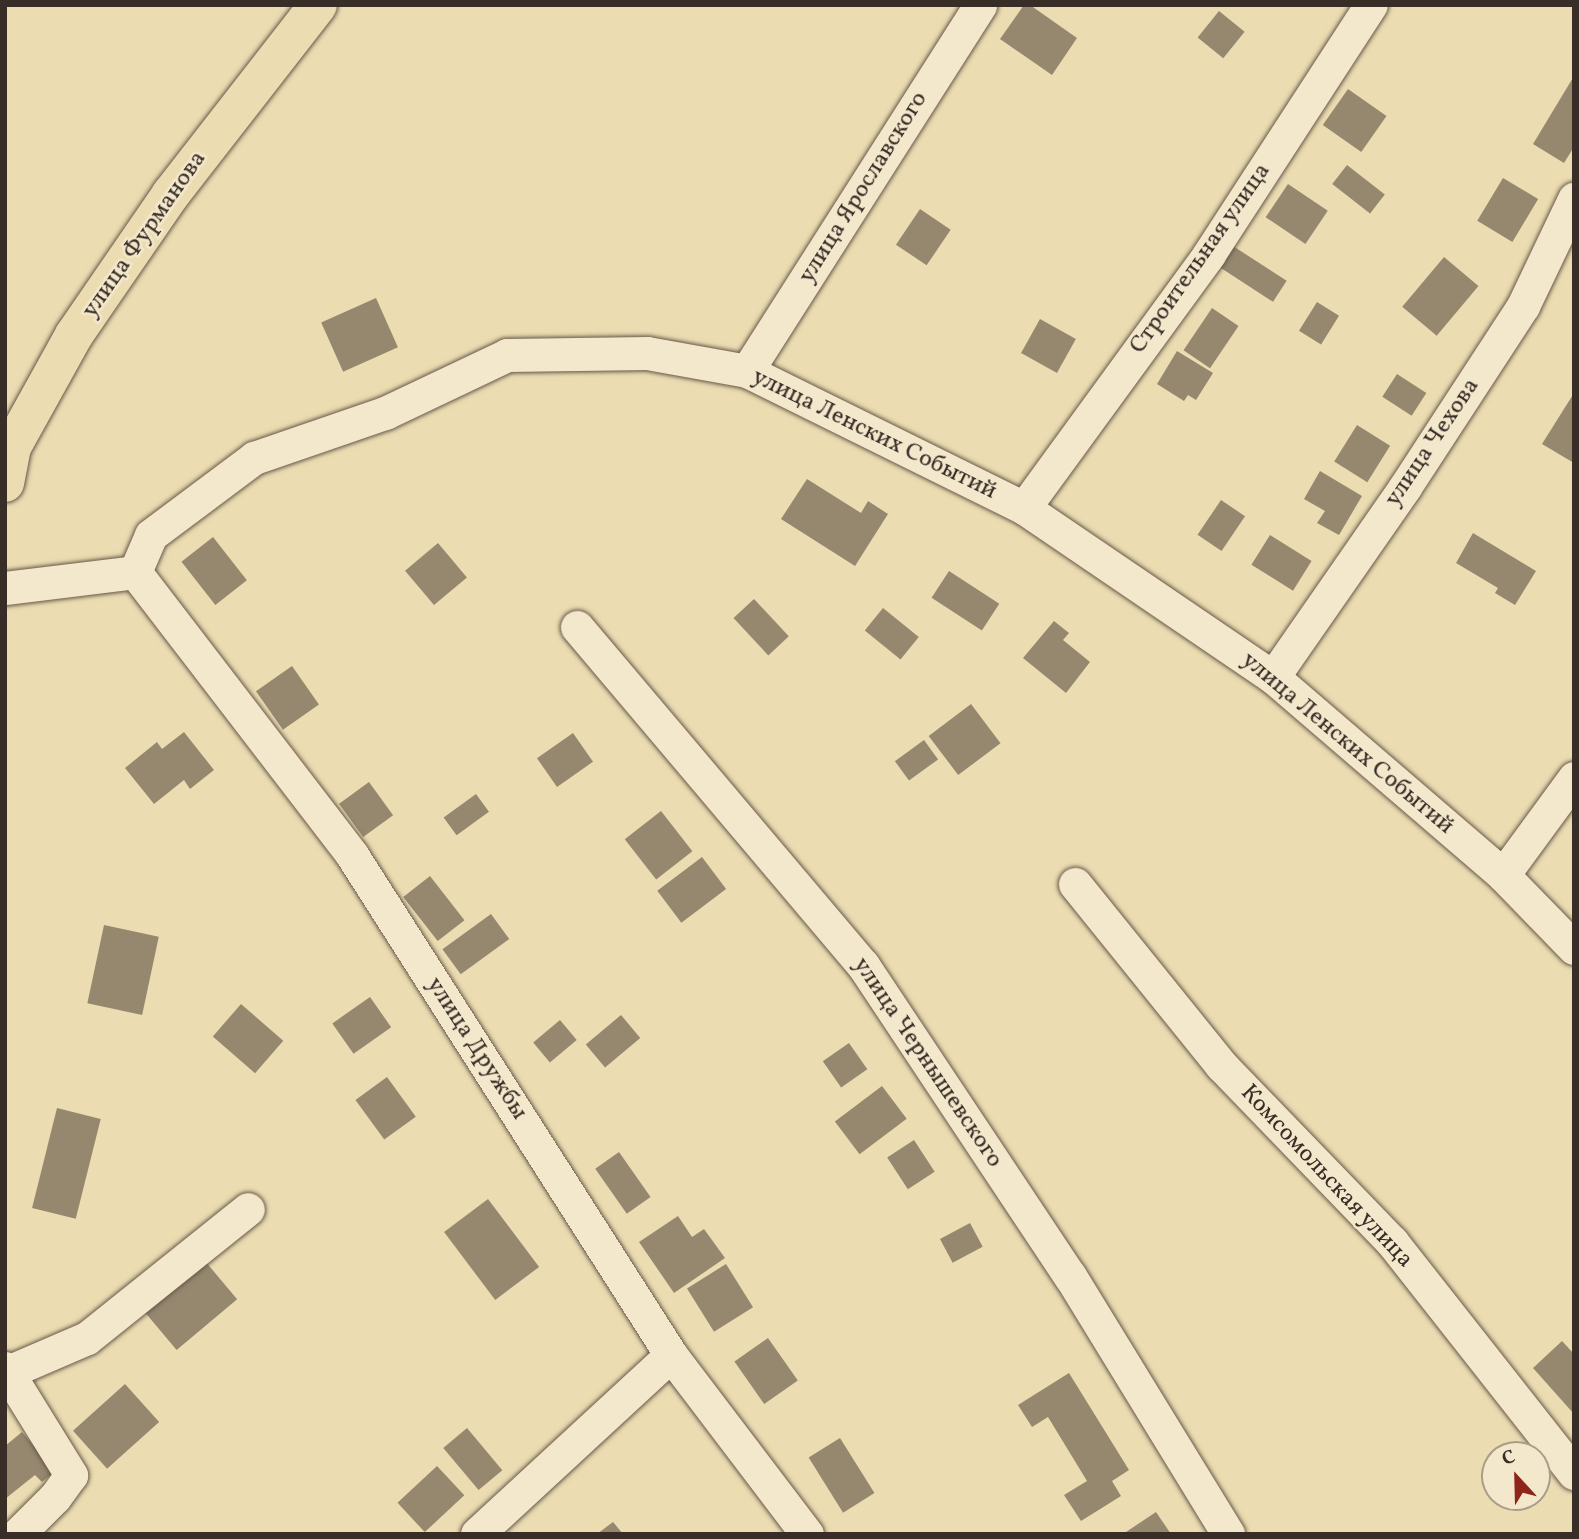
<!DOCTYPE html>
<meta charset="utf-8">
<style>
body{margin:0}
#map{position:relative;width:1579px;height:1539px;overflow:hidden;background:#ecdcb1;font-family:Vollkorn,serif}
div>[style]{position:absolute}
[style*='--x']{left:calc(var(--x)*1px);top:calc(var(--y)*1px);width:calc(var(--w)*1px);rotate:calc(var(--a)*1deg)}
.building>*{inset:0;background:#96886f;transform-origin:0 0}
.roads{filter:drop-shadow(0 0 2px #66594a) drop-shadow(0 0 2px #66594a)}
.minor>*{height:33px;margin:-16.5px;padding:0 16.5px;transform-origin:16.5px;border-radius:16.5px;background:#f3e8cc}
.major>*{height:38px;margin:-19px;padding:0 19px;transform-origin:19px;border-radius:19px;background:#ecdcb1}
span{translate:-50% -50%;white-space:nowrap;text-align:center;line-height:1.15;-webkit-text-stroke:5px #f3e8cc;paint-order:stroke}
.street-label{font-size:24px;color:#392d27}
.frame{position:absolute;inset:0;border:7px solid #392d27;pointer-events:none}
.north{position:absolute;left:1481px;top:1441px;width:70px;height:70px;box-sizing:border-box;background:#f3e8cc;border:2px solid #a99d8a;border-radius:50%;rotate:338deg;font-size:19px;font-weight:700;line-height:28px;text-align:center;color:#392d27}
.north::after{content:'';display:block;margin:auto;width:24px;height:32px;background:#8f2418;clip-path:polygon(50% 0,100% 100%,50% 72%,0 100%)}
</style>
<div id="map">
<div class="building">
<div style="clip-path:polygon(1024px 5px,1030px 5px,1077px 38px,1052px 75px,1000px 39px)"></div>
<div style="left:1219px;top:11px;width:33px;height:34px;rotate:39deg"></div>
<div style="clip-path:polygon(1574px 76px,1574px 147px,1564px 163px,1533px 144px)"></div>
<div style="left:1348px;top:89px;width:47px;height:44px;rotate:35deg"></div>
<div style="left:1347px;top:165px;width:48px;height:24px;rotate:38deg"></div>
<div style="left:1503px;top:178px;width:41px;height:50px;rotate:31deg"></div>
<div style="left:1288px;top:184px;width:48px;height:40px;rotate:34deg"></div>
<div style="left:920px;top:209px;width:37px;height:43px;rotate:34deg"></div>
<div style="left:1233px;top:246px;width:64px;height:25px;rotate:33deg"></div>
<div style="left:1444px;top:257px;width:45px;height:65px;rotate:40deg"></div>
<div style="left:376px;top:298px;width:54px;height:60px;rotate:66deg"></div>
<div style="left:1317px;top:302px;width:26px;height:34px;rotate:32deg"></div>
<div style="left:1212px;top:308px;width:32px;height:51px;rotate:34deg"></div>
<div style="left:1040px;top:319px;width:41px;height:39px;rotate:29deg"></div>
<div style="clip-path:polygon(1177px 351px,1213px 373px,1196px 400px,1188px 395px,1184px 401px,1157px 384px)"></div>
<div style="left:1397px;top:374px;width:35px;height:27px;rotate:33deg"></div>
<div style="clip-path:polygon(1574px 393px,1574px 463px,1542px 444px)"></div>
<div style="left:1357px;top:425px;width:39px;height:43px;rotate:32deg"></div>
<div style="clip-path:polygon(1320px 471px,1362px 496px,1339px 535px,1317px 523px,1325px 511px,1304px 499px)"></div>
<div style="clip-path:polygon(807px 479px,861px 513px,868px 501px,888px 514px,855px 566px,781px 519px)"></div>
<div style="left:1221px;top:500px;width:29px;height:42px;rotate:34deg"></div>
<div style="clip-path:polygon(1473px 533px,1536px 571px,1515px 605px,1495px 593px,1498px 588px,1456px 563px)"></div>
<div style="left:1270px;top:535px;width:49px;height:35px;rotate:32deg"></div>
<div style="left:213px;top:537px;width:55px;height:40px;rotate:52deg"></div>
<div style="left:438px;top:543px;width:45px;height:43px;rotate:50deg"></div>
<div style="left:949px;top:571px;width:60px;height:32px;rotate:33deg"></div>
<div style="left:754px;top:599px;width:51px;height:28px;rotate:47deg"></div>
<div style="left:883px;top:608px;width:46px;height:29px;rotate:39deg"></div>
<div style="clip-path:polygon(1054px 621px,1069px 633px,1063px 640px,1090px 662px,1066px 693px,1023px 658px)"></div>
<div style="left:292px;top:666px;width:47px;height:44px;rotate:55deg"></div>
<div style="left:971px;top:704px;width:49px;height:53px;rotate:53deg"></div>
<div style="clip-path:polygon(184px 732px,214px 770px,190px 789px,184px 780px,154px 804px,125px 768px,157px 742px,162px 749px)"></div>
<div style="left:573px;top:733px;width:35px;height:44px;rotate:55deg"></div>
<div style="left:924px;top:740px;width:24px;height:36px;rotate:54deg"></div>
<div style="left:369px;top:782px;width:41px;height:37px;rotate:54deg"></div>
<div style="left:476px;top:794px;width:22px;height:40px;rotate:54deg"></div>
<div style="left:661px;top:811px;width:51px;height:46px;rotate:52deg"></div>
<div style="left:702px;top:857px;width:40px;height:56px;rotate:53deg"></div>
<div style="left:430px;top:876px;width:56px;height:34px;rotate:52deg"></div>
<div style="left:491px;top:914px;width:31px;height:60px;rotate:54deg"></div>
<div style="left:104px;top:925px;width:56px;height:80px;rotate:12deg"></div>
<div style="left:370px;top:997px;width:37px;height:46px;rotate:55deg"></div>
<div style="left:241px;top:1004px;width:56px;height:43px;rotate:41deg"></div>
<div style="left:621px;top:1015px;width:30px;height:46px;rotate:50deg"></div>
<div style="left:560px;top:1020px;width:26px;height:35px;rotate:50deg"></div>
<div style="left:849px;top:1043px;width:32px;height:32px;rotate:55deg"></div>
<div style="left:387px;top:1077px;width:49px;height:39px;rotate:54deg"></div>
<div style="left:882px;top:1086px;width:41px;height:59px;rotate:53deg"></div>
<div style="left:57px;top:1108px;width:45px;height:103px;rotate:14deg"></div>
<div style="left:914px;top:1140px;width:38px;height:32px;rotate:57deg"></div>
<div style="left:619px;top:1152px;width:55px;height:29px;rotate:55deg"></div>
<div style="left:488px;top:1199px;width:85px;height:55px;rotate:53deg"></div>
<div style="clip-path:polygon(678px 1216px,692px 1237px,704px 1229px,725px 1258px,674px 1293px,639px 1242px)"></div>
<div style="left:970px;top:1223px;width:27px;height:34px;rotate:62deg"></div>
<div style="left:205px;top:1261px;width:50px;height:79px;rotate:50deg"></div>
<div style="left:726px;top:1264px;width:51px;height:46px;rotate:58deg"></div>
<div style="left:768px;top:1338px;width:52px;height:41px;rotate:55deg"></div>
<div style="clip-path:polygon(1562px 1341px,1574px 1354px,1574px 1414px,1533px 1368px)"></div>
<div style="clip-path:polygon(1069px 1373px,1129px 1470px,1112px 1481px,1121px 1496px,1081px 1521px,1064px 1495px,1087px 1481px,1048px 1417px,1032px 1427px,1018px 1405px)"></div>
<div style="left:125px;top:1384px;width:51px;height:70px;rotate:48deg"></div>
<div style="left:467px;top:1428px;width:55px;height:31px;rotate:50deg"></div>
<div style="clip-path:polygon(22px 1432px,55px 1471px,42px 1482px,35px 1475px,5px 1499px,5px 1446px)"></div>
<div style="left:840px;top:1438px;width:65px;height:37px;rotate:58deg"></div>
<div style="left:437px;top:1466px;width:40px;height:54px;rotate:47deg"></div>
<div style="clip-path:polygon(1156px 1512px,1171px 1534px,1123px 1534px)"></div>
<div style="clip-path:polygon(613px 1522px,623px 1534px,597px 1534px)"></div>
</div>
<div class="roads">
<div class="minor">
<div style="--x:747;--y:371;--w:434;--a:-57.5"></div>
<div style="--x:1024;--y:508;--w:314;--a:-53.9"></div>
<div style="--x:1209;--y:254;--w:297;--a:-57"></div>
<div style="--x:135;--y:572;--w:357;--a:52.5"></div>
<div style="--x:352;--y:855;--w:593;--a:57.46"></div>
<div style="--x:671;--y:1355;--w:225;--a:52.8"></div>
<div style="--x:5;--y:588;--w:131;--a:-7"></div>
<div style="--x:135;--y:572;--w:40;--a:-66.6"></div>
<div style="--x:151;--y:535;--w:129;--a:-36.8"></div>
<div style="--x:254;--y:458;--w:139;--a:-19"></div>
<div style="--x:385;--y:413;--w:135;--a:-25.4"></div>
<div style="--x:507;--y:355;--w:140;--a:-0.8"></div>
<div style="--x:647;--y:353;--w:102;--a:10.2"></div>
<div style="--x:747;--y:371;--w:309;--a:26.3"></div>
<div style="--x:1024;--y:508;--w:301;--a:34.2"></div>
<div style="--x:1273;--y:677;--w:303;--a:40.7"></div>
<div style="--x:1503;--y:875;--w:102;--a:45.8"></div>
<div style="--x:577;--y:627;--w:443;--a:49.8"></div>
<div style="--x:863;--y:965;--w:374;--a:56.4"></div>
<div style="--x:1070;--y:1276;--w:303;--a:58.5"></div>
<div style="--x:1273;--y:677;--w:231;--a:-55.2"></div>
<div style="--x:1405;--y:487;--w:216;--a:-56.9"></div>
<div style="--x:1523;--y:306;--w:119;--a:-64.5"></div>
<div style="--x:1503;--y:875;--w:120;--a:-53.8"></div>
<div style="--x:1075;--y:884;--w:233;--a:51.1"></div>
<div style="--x:1221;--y:1065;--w:246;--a:46"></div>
<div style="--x:1392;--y:1242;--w:294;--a:51.8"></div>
<div style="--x:5;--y:1368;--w:126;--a:58.3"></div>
<div style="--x:71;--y:1475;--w:27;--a:126"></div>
<div style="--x:55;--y:1497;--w:52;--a:135"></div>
<div style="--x:8;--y:1372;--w:86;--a:-23.3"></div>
<div style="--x:87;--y:1338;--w:206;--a:-38.7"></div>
<div style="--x:477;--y:1534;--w:264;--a:-42.7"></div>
</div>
<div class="major">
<div style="--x:5;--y:483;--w:37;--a:-79"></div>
<div style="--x:12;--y:447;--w:128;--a:-61"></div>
<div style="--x:74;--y:335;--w:171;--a:-55.5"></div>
<div style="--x:171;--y:194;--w:239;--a:-52.1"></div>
</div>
</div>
<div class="street-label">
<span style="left:864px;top:188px;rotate:-58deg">улица Ярославского</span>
<span style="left:145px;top:235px;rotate:-55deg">улица Фурманова</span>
<span style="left:1201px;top:259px;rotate:-55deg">Строительная улица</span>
<span style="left:874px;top:435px;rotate:26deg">улица Ленских Событий</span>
<span style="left:1433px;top:443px;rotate:-56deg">улица Чехова</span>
<span style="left:1347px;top:744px;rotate:40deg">улица Ленских Событий</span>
<span style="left:476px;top:1049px;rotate:57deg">улица Дружбы</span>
<span style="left:927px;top:1063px;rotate:56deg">улица Чернышевского</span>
<span style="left:1326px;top:1177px;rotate:47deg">Комсомольская улица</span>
</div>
<div class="frame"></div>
<div class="north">С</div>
</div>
